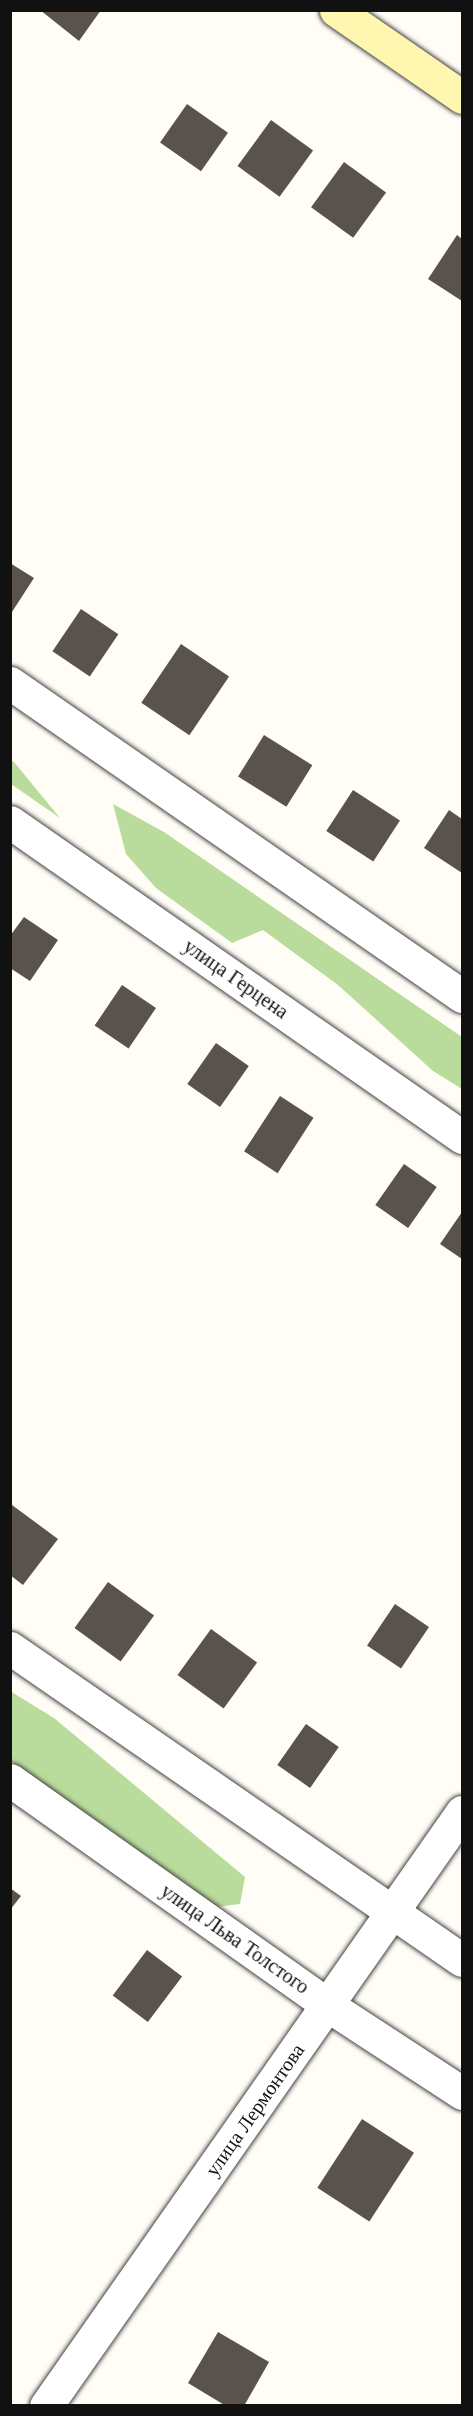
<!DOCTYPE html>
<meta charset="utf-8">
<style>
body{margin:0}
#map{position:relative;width:473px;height:2416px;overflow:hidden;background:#fffdf5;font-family:"Times New Roman",serif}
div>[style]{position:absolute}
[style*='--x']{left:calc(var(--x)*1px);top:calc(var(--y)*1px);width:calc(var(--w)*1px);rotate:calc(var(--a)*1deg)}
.forest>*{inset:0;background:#b9dc9c}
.building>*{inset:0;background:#5a524d;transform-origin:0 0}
.roads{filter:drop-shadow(0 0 2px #444) drop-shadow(0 0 2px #444)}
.street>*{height:33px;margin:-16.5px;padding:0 16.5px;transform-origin:16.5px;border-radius:16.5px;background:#fff}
.secondary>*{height:33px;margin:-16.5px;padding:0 16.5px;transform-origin:16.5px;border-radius:16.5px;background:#fff6b0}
span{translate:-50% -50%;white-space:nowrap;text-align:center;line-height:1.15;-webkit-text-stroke:6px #fff;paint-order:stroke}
.street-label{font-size:20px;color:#111}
.frame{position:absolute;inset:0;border:12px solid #111;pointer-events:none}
</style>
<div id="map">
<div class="forest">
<div style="clip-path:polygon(10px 760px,14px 762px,60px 818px,11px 784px)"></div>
<div style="clip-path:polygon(113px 804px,164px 832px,462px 1037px,462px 1089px,433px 1071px,338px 985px,263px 930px,232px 943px,156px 888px,126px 854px)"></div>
<div style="clip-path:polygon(10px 1691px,54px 1718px,245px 1877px,240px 1904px,215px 1907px,11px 1761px)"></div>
</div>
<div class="building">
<div style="clip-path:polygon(40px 10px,101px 10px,79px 41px)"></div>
<div style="left:187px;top:104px;width:50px;height:47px;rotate:35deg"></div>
<div style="left:271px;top:120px;width:52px;height:57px;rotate:36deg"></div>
<div style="left:344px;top:162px;width:52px;height:56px;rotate:36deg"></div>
<div style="clip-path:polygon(457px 235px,462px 239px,462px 301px,428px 279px)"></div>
<div style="clip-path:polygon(10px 563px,34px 578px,10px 615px)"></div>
<div style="left:81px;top:609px;width:45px;height:51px;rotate:34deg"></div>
<div style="left:181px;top:644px;width:58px;height:71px;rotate:34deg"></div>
<div style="left:264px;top:735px;width:57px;height:49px;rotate:32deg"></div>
<div style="left:353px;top:790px;width:56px;height:49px;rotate:33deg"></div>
<div style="clip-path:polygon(449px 810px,462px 819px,462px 873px,424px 848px)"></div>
<div style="clip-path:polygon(24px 917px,58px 940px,30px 981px,10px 968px,10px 936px)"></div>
<div style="left:122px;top:985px;width:41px;height:49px;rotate:34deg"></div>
<div style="left:216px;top:1043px;width:40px;height:50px;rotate:35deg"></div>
<div style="left:280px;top:1096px;width:40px;height:66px;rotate:33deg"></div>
<div style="left:404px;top:1164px;width:40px;height:50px;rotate:35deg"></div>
<div style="clip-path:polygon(462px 1212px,462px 1259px,440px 1244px)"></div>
<div style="clip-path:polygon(12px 1505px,58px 1539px,23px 1585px,10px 1575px)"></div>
<div style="left:108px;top:1582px;width:57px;height:57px;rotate:36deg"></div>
<div style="left:395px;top:1604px;width:41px;height:50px;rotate:34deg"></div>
<div style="left:211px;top:1629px;width:57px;height:57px;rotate:36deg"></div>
<div style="left:306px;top:1724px;width:40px;height:50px;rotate:35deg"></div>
<div style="clip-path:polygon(10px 1888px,21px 1896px,10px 1910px)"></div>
<div style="left:147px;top:1950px;width:44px;height:57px;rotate:37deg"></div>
<div style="left:362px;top:2119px;width:62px;height:82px;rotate:33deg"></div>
<div style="clip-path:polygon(218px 2332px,269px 2362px,244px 2406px,226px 2406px,188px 2383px)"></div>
</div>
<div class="roads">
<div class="street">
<div style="--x:10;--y:683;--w:550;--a:34.7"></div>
<div style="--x:10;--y:822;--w:551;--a:34.87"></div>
<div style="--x:10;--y:1648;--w:549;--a:34.62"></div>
<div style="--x:10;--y:1780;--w:391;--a:35.3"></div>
<div style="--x:329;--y:2006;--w:159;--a:33.2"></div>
<div style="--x:46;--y:2406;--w:725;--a:-55"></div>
</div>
<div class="secondary">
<div style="--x:336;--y:10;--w:153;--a:34.6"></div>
</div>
</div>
<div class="street-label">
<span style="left:236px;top:979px;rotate:35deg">улица Герцена</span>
<span style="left:235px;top:1939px;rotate:35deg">улица Льва Толстого</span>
<span style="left:255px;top:2110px;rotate:-55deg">улица Лермонтова</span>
</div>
<div class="frame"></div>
</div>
